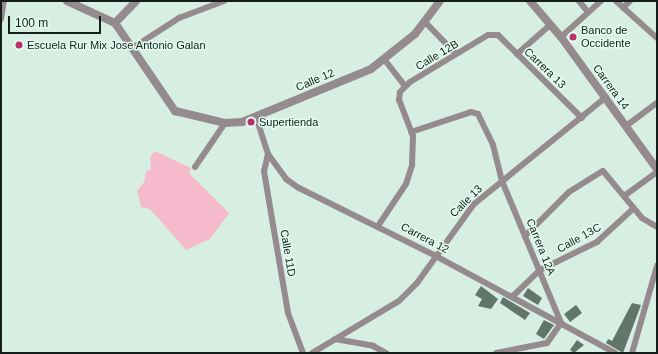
<!DOCTYPE html>
<style>
body{margin:0}
#map{position:relative;width:658px;height:354px;overflow:hidden;background:#d7eee3;font-family:Arial,sans-serif}
div>[style]{position:absolute}
[style*='--x']{left:calc(var(--x)*1px);top:calc(var(--y)*1px);width:calc(var(--w)*1px);rotate:calc(var(--a)*1deg)}
.green>*{inset:0;background:#f6bacd}
.building>*{inset:0;background:#61756b;transform-origin:0 0}
.minor>*{height:6px;margin:-3px;padding:0 3px;transform-origin:3px;border-radius:3px;background:#958a8d}
.tertiary>*{height:8px;margin:-4px;padding:0 4px;transform-origin:4px;border-radius:4px;background:#958a8d}
.dots>*{width:11px;height:11px;translate:-50% -50%;box-sizing:border-box;border:2px solid #e4fcf0;border-radius:50%}
span{translate:-50% -50%;white-space:nowrap;text-align:center;line-height:1.15;-webkit-text-stroke:3px #e4fcf0;paint-order:stroke}
.poi-label{font-size:11px;color:#151e1a}
.left{translate:0 -50%;text-align:left}
.street-label{font-size:11px;color:#151e1a}
.frame{position:absolute;inset:0;border:2px solid #151e1a;pointer-events:none}
.scale{position:absolute;left:8px;top:16px;width:93px;height:18px;box-sizing:border-box;border:2px solid #151e1a;border-top:0;padding-left:5px;font-size:12px;line-height:14px;white-space:nowrap;color:#151e1a;-webkit-text-stroke:3px #e4fcf0;paint-order:stroke}
</style>
<div id="map">
<div class="green">
<div style="clip-path:polygon(155px 151px,191px 168px,189px 173px,229px 213px,210px 239px,186px 250px,150px 209px,141px 207px,137px 191px,144px 182px,146px 171px,151px 170px,150px 157px)"></div>
</div>
<div class="building">
<div style="clip-path:polygon(481px 286px,498px 299px,491px 309px,478px 306px,482px 299px,475px 295px)"></div>
<div style="clip-path:polygon(528px 288px,542px 298px,538px 305px,523px 296px)"></div>
<div style="clip-path:polygon(503px 297px,530px 313px,525px 320px,500px 303px)"></div>
<div style="clip-path:polygon(632px 303px,641px 305px,623px 353px,606px 343px,608px 339px,612px 341px)"></div>
<div style="left:576px;top:305px;width:10px;height:15px;rotate:53deg"></div>
<div style="clip-path:polygon(544px 320px,554px 325px,544px 339px,536px 334px)"></div>
<div style="clip-path:polygon(577px 340px,584px 345px,574px 353px,570px 350px)"></div>
</div>
<div class="minor">
<div style="--x:579;--y:1;--w:14;--a:51"></div>
<div style="--x:616;--y:1;--w:55;--a:42.1"></div>
<div style="--x:623;--y:8;--w:10;--a:-45"></div>
<div style="--x:1;--y:19;--w:18;--a:-81"></div>
<div style="--x:426;--y:23;--w:43;--a:45.9"></div>
<div style="--x:561;--y:37;--w:54;--a:-42"></div>
<div style="--x:134;--y:47;--w:54;--a:-32.8"></div>
<div style="--x:179;--y:18;--w:48;--a:-20.7"></div>
<div style="--x:517;--y:54;--w:44;--a:-41.3"></div>
<div style="--x:384;--y:59;--w:34;--a:52"></div>
<div style="--x:256;--y:117;--w:39;--a:72"></div>
<div style="--x:268;--y:154;--w:31;--a:54"></div>
<div style="--x:286;--y:179;--w:16;--a:35"></div>
<div style="--x:299;--y:188;--w:151;--a:26.4"></div>
<div style="--x:434;--y:255;--w:206;--a:28.4"></div>
<div style="--x:626;--y:126;--w:39;--a:-37"></div>
<div style="--x:411;--y:132;--w:63;--a:-18.4"></div>
<div style="--x:471;--y:112;--w:7;--a:16"></div>
<div style="--x:478;--y:114;--w:34;--a:64"></div>
<div style="--x:493;--y:145;--w:37;--a:76"></div>
<div style="--x:502;--y:181;--w:154;--a:67.4"></div>
<div style="--x:561;--y:323;--w:24;--a:125"></div>
<div style="--x:547;--y:343;--w:52;--a:168.9"></div>
<div style="--x:268;--y:154;--w:17;--a:103"></div>
<div style="--x:264;--y:171;--w:49;--a:80.5"></div>
<div style="--x:272;--y:219;--w:95;--a:80.3"></div>
<div style="--x:288;--y:313;--w:43;--a:69.4"></div>
<div style="--x:195;--y:167;--w:53;--a:-55.7"></div>
<div style="--x:624;--y:196;--w:41;--a:-36"></div>
<div style="--x:378;--y:226;--w:50;--a:-56.3"></div>
<div style="--x:406;--y:184;--w:20;--a:-72"></div>
<div style="--x:412;--y:165;--w:29;--a:-88"></div>
<div style="--x:413;--y:136;--w:39;--a:-111"></div>
<div style="--x:399;--y:100;--w:8;--a:-83"></div>
<div style="--x:400;--y:92;--w:14;--a:-45"></div>
<div style="--x:410;--y:82;--w:91;--a:-31.1"></div>
<div style="--x:488;--y:35;--w:10;--a:0"></div>
<div style="--x:498;--y:35;--w:118;--a:44.7"></div>
<div style="--x:525;--y:236;--w:62;--a:-45"></div>
<div style="--x:569;--y:192;--w:40;--a:-32"></div>
<div style="--x:603;--y:171;--w:61;--a:50.3"></div>
<div style="--x:642;--y:218;--w:17;--a:31"></div>
<div style="--x:512;--y:297;--w:39;--a:-44"></div>
<div style="--x:540;--y:270;--w:64;--a:-26.2"></div>
<div style="--x:597;--y:242;--w:50;--a:-42.6"></div>
<div style="--x:335;--y:339;--w:39;--a:10"></div>
<div style="--x:373;--y:346;--w:15;--a:28"></div>
<div style="--x:312;--y:353;--w:101;--a:-30.9"></div>
<div style="--x:399;--y:301;--w:25;--a:-45"></div>
<div style="--x:417;--y:283;--w:97;--a:-54.2"></div>
<div style="--x:474;--y:204;--w:170;--a:-39"></div>
<div style="--x:632;--y:353;--w:91;--a:-74"></div>
</div>
<div class="tertiary">
<div style="--x:67;--y:1;--w:53;--a:24.6"></div>
<div style="--x:115;--y:23;--w:107;--a:55.7"></div>
<div style="--x:175;--y:111;--w:51;--a:13.5"></div>
<div style="--x:225;--y:123;--w:17;--a:-3"></div>
<div style="--x:242;--y:122;--w:139;--a:-22.3"></div>
<div style="--x:371;--y:69;--w:56;--a:-38.5"></div>
<div style="--x:415;--y:34;--w:41;--a:-52.9"></div>
<div style="--x:530;--y:1;--w:48;--a:49.3"></div>
<div style="--x:561;--y:37;--w:163;--a:54"></div>
<div style="--x:115;--y:23;--w:30;--a:-46"></div>
</div>
<div class="dots">
<div style="left:573px;top:37px;background:#ba306c"></div>
<div style="left:19px;top:45px;background:#ba306c"></div>
<div style="left:251px;top:122px;background:#ba306c"></div>
</div>
<div class="poi-label">
<span class="left" style="left:581px;top:37px">Banco de<br>Occidente</span>
<span class="left" style="left:27px;top:45px">Escuela Rur Mix Jose Antonio Galan</span>
<span class="left" style="left:259px;top:122px">Supertienda</span>
</div>
<div class="street-label">
<span style="left:437px;top:55px;rotate:-31deg">Calle 12B</span>
<span style="left:545px;top:68px;rotate:44deg">Carrera 13</span>
<span style="left:315px;top:80px;rotate:-23deg">Calle 12</span>
<span style="left:611px;top:87px;rotate:54deg">Carrera 14</span>
<span style="left:466px;top:201px;rotate:-45deg">Calle 13</span>
<span style="left:425px;top:238px;rotate:28deg">Carrera 12</span>
<span style="left:579px;top:238px;rotate:-29deg">Calle 13C</span>
<span style="left:541px;top:247px;rotate:68deg">Carrera 12A</span>
<span style="left:288px;top:253px;rotate:80deg">Calle 11D</span>
</div>
<div class="frame"></div>
<div class="scale">100 m</div>
</div>
